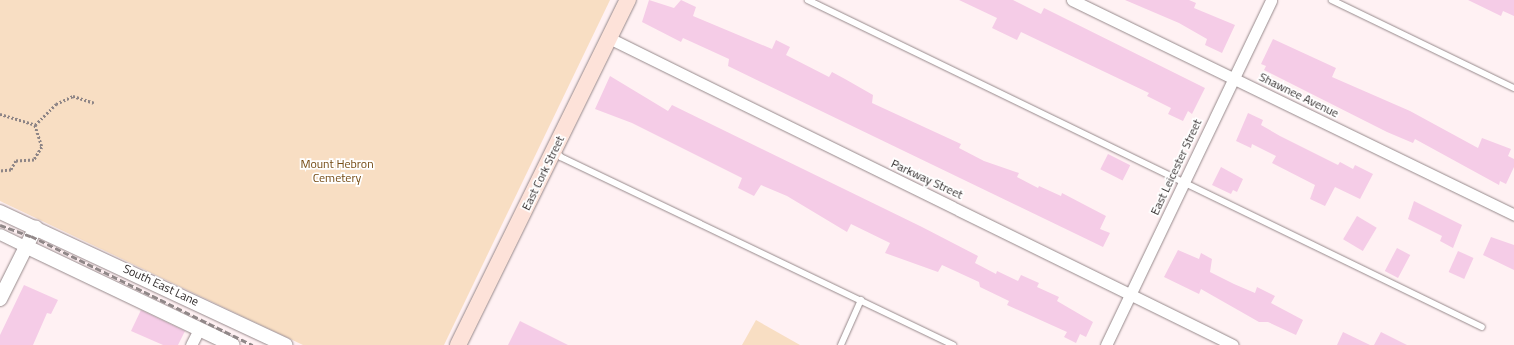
<!DOCTYPE html>
<style>
body{margin:0}
#map{position:relative;width:1514px;height:345px;overflow:hidden;background:#fff1f3;font-family:"Titillium Web",sans-serif}
div>[style]{position:absolute}
[style*='--x']{left:calc(var(--x)*1px);top:calc(var(--y)*1px);width:calc(var(--w)*1px);rotate:calc(var(--a)*1deg)}
.green>*{inset:0;background:#f8dec3}
.building>*{inset:0;background:#f5cce7;transform-origin:0 0}
.path>*{height:2.5px;margin-top:-1.25px;transform-origin:0;background:repeating-linear-gradient(90deg,#8e8586 0 2px,transparent 0 4px)}
.roads{filter:drop-shadow(0 0 1px #96898b) drop-shadow(0 0 1px #96898b)}
.service>*{height:5.5px;margin:-2.75px;padding:0 2.75px;transform-origin:2.75px;border-radius:2.75px;background:#fff}
.minor>*{height:11px;margin:-5.5px;padding:0 5.5px;transform-origin:5.5px;border-radius:5.5px;background:#fff}
.tertiary>*{height:14px;margin:-7px;padding:0 7px;transform-origin:7px;border-radius:7px;background:#fff}
.secondary>*{height:16px;margin:-8px;padding:0 8px;transform-origin:8px;border-radius:8px;background:#fde2d9}
.rail>*{height:3px;margin-top:-1.5px;transform-origin:0;background:repeating-linear-gradient(90deg,#918889 0 6px,transparent 0 9px)}
span{translate:-50% -50%;white-space:nowrap;text-align:center;line-height:1.15;-webkit-text-stroke:3.5px #fff;paint-order:stroke}
.street-label{font-size:12px;color:#322d2d}
.park-label{font-size:12px;color:#744a12}
</style>
<div id="map">
<div class="green">
<div style="clip-path:polygon(0 0,610px 0,444px 345px,303px 345px,0 201px)"></div>
<div style="clip-path:polygon(756px 320px,800px 345px,742px 345px)"></div>
</div>
<div class="building">
<div style="clip-path:polygon(649px 0,674px 8px,681px 0,696px 7px,693px 16px,772px 49px,776px 40px,790px 47px,786px 55px,829px 77px,832px 72px,845px 79px,873px 95px,872px 103px,961px 144px,959px 148px,984px 161px,1019px 173px,1017px 177px,1038px 188px,1039px 186px,1061px 196px,1062px 193px,1106px 216px,1100px 229px,1110px 233px,1103px 247px,728px 66px,729px 59px,683px 38px,681px 42px,642px 22px)"></div>
<div style="clip-path:polygon(959px 0,1013px 0,1041px 14px,1044px 8px,1205px 88px,1192px 114px,1188px 111px,1183px 121px,1168px 114px,1171px 108px,1147px 96px,1149px 93px,1021px 32px,1017px 40px,992px 28px,997px 18px)"></div>
<div style="clip-path:polygon(1125px 0,1189px 0,1196px 3px,1194px 8px,1235px 25px,1222px 53px,1205px 45px,1207px 39px,1179px 23px)"></div>
<div style="clip-path:polygon(1468px 0,1514px 0,1514px 16px,1503px 11px,1501px 16px)"></div>
<div style="clip-path:polygon(1273px 39px,1336px 68px,1332px 77px,1410px 111px,1478px 148px,1482px 138px,1511px 149px,1508px 156px,1514px 159px,1514px 167px,1506px 184px,1500px 181px,1499px 185px,1415px 139px,1413px 143px,1387px 132px,1264px 70px,1266px 66px,1261px 64px)"></div>
<div style="clip-path:polygon(610px 76px,668px 111px,672px 105px,922px 227px,978px 256px,975px 263px,996px 274px,997px 271px,1018px 281px,1021px 275px,1039px 283px,1037px 287px,1059px 297px,1057px 301px,1093px 322px,1086px 337px,1080px 334px,1076px 343px,1064px 337px,1067px 332px,1007px 305px,1009px 301px,980px 287px,979px 282px,942px 265px,938px 272px,885px 253px,890px 243px,851px 224px,847px 232px,787px 196px,761px 185px,754px 196px,738px 188px,742px 178px,632px 123px,595px 109px)"></div>
<div style="clip-path:polygon(1248px 113px,1263px 120px,1261px 125px,1280px 136px,1338px 165px,1340px 162px,1353px 169px,1355px 165px,1373px 174px,1360px 199px,1335px 187px,1325px 206px,1310px 199px,1315px 185px,1272px 163px,1276px 156px,1252px 144px,1251px 148px,1236px 141px)"></div>
<div style="left:1108px;top:154px;width:25px;height:17px;rotate:27deg"></div>
<div style="clip-path:polygon(1221px 167px,1243px 179px,1237px 192px,1233px 190px,1231px 194px,1212px 185px)"></div>
<div style="clip-path:polygon(1414px 201px,1462px 225px,1453px 248px,1440px 241px,1442px 236px,1408px 219px)"></div>
<div style="left:1357px;top:216px;width:23px;height:27px;rotate:31deg"></div>
<div style="clip-path:polygon(1491px 237px,1514px 245px,1514px 270px,1483px 255px)"></div>
<div style="left:1397px;top:248px;width:15px;height:26px;rotate:28deg"></div>
<div style="clip-path:polygon(1178px 250px,1199px 259px,1201px 253px,1212px 259px,1210px 272px,1234px 284px,1255px 293px,1257px 287px,1275px 296px,1271px 303px,1303px 320px,1296px 335px,1268px 322px,1259px 322px,1201px 289px,1199px 294px,1164px 277px)"></div>
<div style="left:1458px;top:251px;width:17px;height:23px;rotate:24deg"></div>
<div style="clip-path:polygon(24px 285px,58px 300px,51px 314px,47px 313px,33px 345px,0 345px,0 335px)"></div>
<div style="clip-path:polygon(141px 310px,185px 331px,178px 345px,163px 345px,131px 331px)"></div>
<div style="clip-path:polygon(520px 321px,568px 345px,508px 345px)"></div>
<div style="clip-path:polygon(1343px 332px,1370px 345px,1337px 345px)"></div>
<div style="clip-path:polygon(1381px 332px,1407px 345px,1374px 345px)"></div>
</div>
<div class="path">
<div style="--x:0;--y:114;--w:37;--a:17"></div>
<div style="--x:35;--y:125;--w:23;--a:72"></div>
<div style="--x:42;--y:147;--w:15;--a:122"></div>
<div style="--x:34;--y:160;--w:18;--a:177"></div>
<div style="--x:16;--y:161;--w:10;--a:119"></div>
<div style="--x:11;--y:170;--w:11;--a:175"></div>
<div style="--x:35;--y:125;--w:30;--a:-45"></div>
<div style="--x:56;--y:104;--w:19;--a:-25"></div>
<div style="--x:73;--y:96;--w:22;--a:18"></div>
</div>
<div class="roads">
<div class="service">
<div style="--x:808;--y:0;--w:749;--a:25.88"></div>
<div style="--x:1332;--y:0;--w:202;--a:25.8"></div>
<div style="--x:555;--y:150;--w:9;--a:49"></div>
<div style="--x:561;--y:157;--w:435;--a:25.6"></div>
<div style="--x:841;--y:345;--w:49;--a:-66"></div>
</div>
<div class="minor">
<div style="--x:1072;--y:0;--w:492;--a:25.9"></div>
<div style="--x:609;--y:38;--w:695;--a:26.2"></div>
<div style="--x:0;--y:234;--w:28;--a:26"></div>
<div style="--x:191;--y:345;--w:18;--a:-63"></div>
<div style="--x:1106;--y:345;--w:382;--a:-64.4"></div>
</div>
<div class="tertiary">
<div style="--x:0;--y:212;--w:315;--a:25"></div>
<div style="--x:25;--y:246;--w:230;--a:25.5"></div>
<div style="--x:0;--y:299;--w:80;--a:-63.4"></div>
</div>
<div class="secondary">
<div style="--x:458;--y:345;--w:385;--a:-63.8"></div>
</div>
</div>
<div class="rail">
<div style="--x:0;--y:225;--w:33;--a:20"></div>
<div style="--x:31;--y:236;--w:247;--a:26.2"></div>
</div>
<div class="street-label">
<span style="left:1299px;top:95px;rotate:26deg">Shawnee Avenue</span>
<span style="left:1176px;top:167px;rotate:-65deg">East Leicester Street</span>
<span style="left:543px;top:173px;rotate:-64deg">East Cork Street</span>
<span style="left:927px;top:179px;rotate:25deg">Parkway Street</span>
<span style="left:161px;top:285px;rotate:25deg">South East Lane</span>
</div>
<div class="park-label">
<span style="left:337px;top:171px">Mount Hebron<br>Cemetery</span>
</div>
</div>
